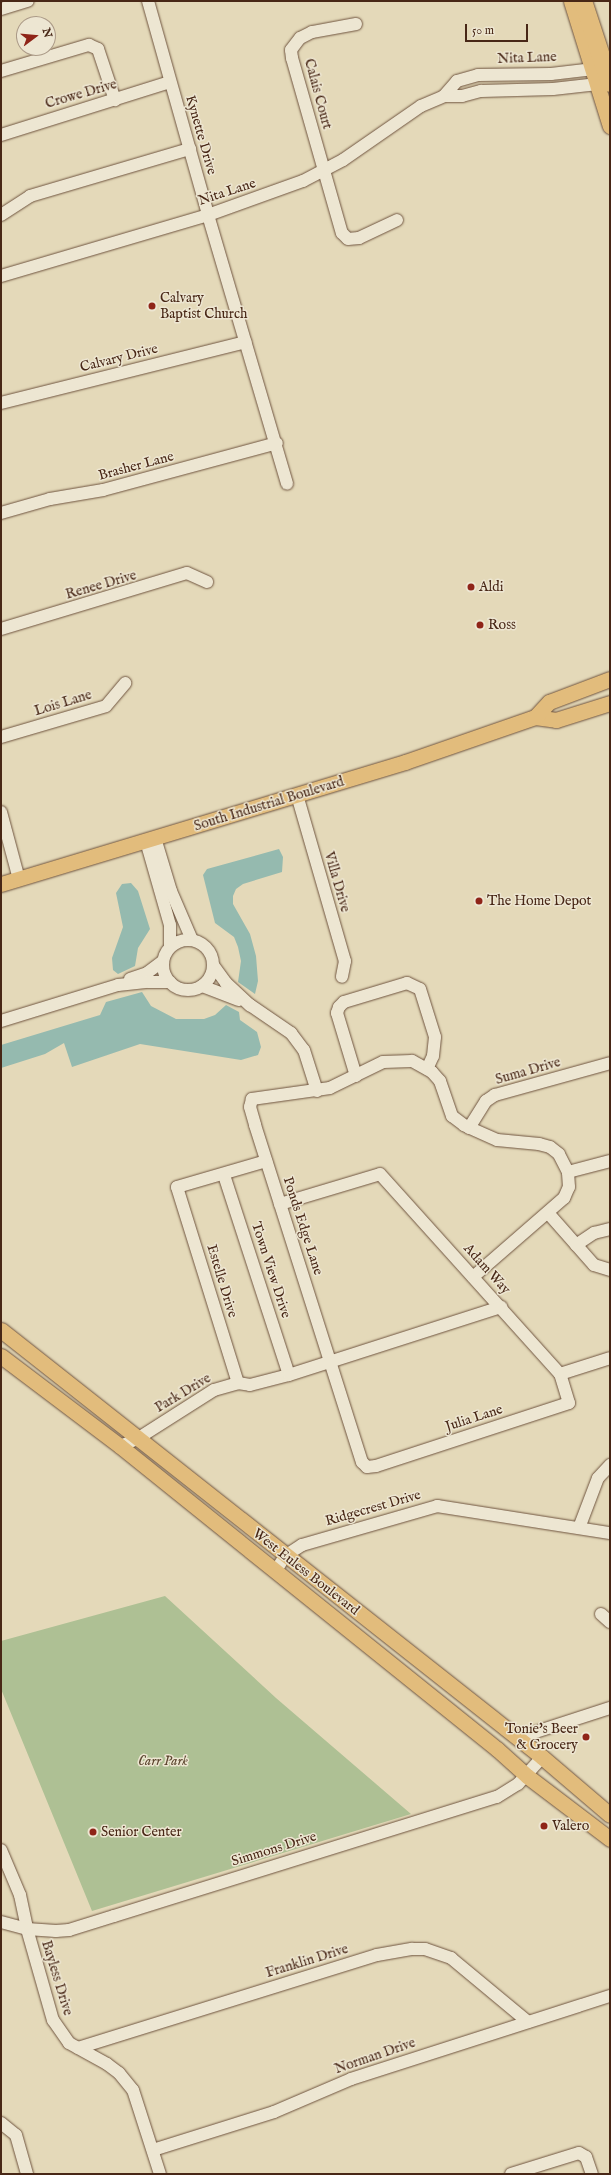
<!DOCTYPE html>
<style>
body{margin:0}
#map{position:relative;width:611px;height:2175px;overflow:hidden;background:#e4d9b9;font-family:"IM FELL English",serif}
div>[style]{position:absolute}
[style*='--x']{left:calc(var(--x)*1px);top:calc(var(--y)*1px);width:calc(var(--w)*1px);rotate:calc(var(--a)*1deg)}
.green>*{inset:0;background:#aec094}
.water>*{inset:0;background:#95baaf}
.roads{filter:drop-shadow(0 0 1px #6f543f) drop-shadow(0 0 1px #6f543f)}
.minor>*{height:12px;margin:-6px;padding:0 6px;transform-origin:6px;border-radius:6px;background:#ede6d2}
.minor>.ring{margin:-6px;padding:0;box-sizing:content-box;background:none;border:12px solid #ede6d2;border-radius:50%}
.major>*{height:15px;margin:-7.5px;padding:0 7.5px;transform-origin:7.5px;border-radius:7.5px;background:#e2bc7c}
.highway>*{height:18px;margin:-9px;padding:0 9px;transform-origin:9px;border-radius:9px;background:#e2bc7c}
.dots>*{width:11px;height:11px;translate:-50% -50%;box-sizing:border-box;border:2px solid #ede6d2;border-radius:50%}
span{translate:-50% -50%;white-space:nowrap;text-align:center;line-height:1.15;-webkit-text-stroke:3px #ede6d2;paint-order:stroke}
.street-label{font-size:14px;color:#482716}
.poi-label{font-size:14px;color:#482716}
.left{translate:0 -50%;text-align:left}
.right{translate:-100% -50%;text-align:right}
.park-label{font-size:14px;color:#5c462f;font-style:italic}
.frame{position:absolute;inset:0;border:2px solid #482716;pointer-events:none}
.north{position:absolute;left:16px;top:16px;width:40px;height:40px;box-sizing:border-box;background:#ede6d2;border:1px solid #ab9a87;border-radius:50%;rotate:74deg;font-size:11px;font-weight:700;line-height:16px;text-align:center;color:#482716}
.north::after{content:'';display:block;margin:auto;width:14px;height:18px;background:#8f2418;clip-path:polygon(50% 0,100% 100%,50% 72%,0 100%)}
.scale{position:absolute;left:465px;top:24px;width:63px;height:18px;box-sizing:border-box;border:2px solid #482716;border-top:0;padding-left:5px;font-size:12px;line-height:14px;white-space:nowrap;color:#482716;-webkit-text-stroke:3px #ede6d2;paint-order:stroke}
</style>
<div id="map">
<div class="green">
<div style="clip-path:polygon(165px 1596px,276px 1698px,411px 1814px,92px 1911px,1px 1689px,1px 1641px)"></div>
</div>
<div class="water">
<div style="clip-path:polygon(279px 849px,283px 857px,282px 872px,243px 884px,236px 889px,233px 896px,233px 904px,250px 934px,256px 956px,258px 981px,255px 994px,238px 982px,241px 961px,238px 947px,234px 937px,215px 923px,203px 875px,207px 869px)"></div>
<div style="clip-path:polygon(131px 883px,138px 891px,150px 929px,138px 948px,135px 966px,118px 974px,113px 970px,112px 958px,123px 927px,116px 893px,122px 884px)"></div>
<div style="clip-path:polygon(142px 992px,151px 1006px,176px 1019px,204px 1019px,215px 1015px,226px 1005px,239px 1012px,240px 1020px,257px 1032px,261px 1047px,258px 1055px,241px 1060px,140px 1044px,72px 1067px,64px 1043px,45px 1054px,1px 1068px,1px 1045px,100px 1015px,106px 1002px)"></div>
</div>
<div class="roads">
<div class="minor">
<div style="--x:148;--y:1;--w:222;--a:74.3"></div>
<div style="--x:208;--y:215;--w:280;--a:73.6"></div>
<div style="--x:1;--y:9;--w:28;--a:-17"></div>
<div style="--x:356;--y:24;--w:45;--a:169.7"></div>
<div style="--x:312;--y:32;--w:13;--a:153"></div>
<div style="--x:300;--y:38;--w:15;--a:127"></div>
<div style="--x:291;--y:50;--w:8;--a:83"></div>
<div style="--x:292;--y:58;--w:182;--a:74.1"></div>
<div style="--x:342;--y:233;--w:8;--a:45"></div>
<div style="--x:348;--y:239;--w:11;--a:-5"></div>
<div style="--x:359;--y:238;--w:42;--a:-25.3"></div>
<div style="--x:1;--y:71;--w:92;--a:-16.5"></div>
<div style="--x:89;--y:45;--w:10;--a:24"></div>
<div style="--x:98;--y:49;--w:54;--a:71.6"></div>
<div style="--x:444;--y:96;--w:18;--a:0"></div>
<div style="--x:462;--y:96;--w:20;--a:-15"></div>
<div style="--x:481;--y:91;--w:72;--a:-1.6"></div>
<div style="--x:553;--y:89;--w:45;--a:-6.3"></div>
<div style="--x:1;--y:135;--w:177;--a:-17.4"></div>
<div style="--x:1;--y:215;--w:35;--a:-33"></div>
<div style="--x:30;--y:196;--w:167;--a:-16.4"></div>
<div style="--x:1;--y:276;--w:216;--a:-16.4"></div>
<div style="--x:208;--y:215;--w:101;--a:-19.7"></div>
<div style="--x:303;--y:181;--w:45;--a:-27.7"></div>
<div style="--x:343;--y:160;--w:95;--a:-34.7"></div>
<div style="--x:421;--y:106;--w:25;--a:-23"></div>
<div style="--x:444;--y:96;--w:20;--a:-49"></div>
<div style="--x:457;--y:81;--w:22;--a:-16"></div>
<div style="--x:478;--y:75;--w:73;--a:-0.8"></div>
<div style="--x:551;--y:74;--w:43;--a:-6.6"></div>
<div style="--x:1;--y:403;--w:252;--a:-14"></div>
<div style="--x:1;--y:513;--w:51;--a:-15.9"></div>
<div style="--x:50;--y:499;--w:54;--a:-9.6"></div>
<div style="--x:103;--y:490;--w:180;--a:-15.1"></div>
<div style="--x:1;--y:629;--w:194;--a:-16.8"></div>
<div style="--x:187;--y:573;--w:22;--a:24"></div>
<div style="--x:1;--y:737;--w:109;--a:-16.4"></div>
<div style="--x:106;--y:706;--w:30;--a:-50"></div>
<div style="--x:297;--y:795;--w:173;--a:73.9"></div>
<div style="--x:345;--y:961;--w:16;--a:101"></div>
<div style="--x:1;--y:812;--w:69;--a:75"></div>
<div style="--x:155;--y:838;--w:55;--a:73.2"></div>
<div style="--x:171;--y:891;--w:53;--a:66.8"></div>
<div style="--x:146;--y:841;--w:87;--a:74.1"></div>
<div style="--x:170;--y:925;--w:22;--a:90"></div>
<div class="ring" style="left:163px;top:940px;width:38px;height:38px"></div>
<div style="--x:213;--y:965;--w:22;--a:54"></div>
<div style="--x:226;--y:983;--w:33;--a:43"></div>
<div style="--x:250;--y:1005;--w:50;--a:34.3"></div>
<div style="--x:291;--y:1033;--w:21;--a:53"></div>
<div style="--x:304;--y:1050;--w:43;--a:72.4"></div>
<div style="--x:130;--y:979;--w:18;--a:-19"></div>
<div style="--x:147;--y:973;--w:20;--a:-37"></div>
<div style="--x:202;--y:986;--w:39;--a:21"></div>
<div style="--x:1;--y:1021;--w:122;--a:-17.1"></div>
<div style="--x:118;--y:985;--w:30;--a:-6"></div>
<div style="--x:148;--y:982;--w:22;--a:0"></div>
<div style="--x:356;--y:1076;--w:66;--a:-106.8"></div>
<div style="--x:337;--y:1013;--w:6;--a:-72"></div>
<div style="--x:339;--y:1007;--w:7;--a:-45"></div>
<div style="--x:344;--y:1002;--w:66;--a:-16.8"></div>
<div style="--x:407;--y:983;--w:14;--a:25"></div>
<div style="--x:420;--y:989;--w:50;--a:72.6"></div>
<div style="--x:435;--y:1037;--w:19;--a:96"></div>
<div style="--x:433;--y:1056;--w:14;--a:115"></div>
<div style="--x:469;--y:1128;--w:32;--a:-58"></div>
<div style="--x:486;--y:1101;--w:11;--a:-34"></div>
<div style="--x:495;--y:1095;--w:119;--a:-15.5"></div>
<div style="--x:568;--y:1172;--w:43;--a:-14.7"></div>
<div style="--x:224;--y:1175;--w:210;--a:72"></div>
<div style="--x:280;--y:1204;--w:104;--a:-16.7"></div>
<div style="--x:380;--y:1174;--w:269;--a:48"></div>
<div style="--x:560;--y:1374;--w:52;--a:-17.7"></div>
<div style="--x:549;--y:1214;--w:68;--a:48.6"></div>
<div style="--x:594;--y:1265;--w:17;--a:17"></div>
<div style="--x:576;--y:1245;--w:22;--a:-34"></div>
<div style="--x:594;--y:1233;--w:16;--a:-14"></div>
<div style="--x:473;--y:1277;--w:121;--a:-41"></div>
<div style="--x:564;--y:1198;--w:12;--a:-66"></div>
<div style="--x:569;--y:1187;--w:15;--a:-94"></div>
<div style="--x:568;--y:1172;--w:20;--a:-117"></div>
<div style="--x:559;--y:1154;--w:11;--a:-142"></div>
<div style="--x:550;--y:1147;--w:11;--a:-165"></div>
<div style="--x:539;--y:1144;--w:42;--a:-174.6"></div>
<div style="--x:497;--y:1140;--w:36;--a:-156"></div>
<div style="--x:464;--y:1125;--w:15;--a:-143"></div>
<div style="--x:452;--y:1116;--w:37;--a:-109"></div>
<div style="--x:440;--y:1081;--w:12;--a:-132"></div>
<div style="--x:432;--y:1072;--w:23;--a:-151"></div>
<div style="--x:412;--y:1061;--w:29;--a:178"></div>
<div style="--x:383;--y:1062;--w:59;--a:153.9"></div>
<div style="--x:330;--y:1088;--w:79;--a:172"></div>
<div style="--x:252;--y:1099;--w:8;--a:104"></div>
<div style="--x:250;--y:1107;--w:19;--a:74"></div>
<div style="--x:255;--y:1125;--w:354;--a:72.4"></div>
<div style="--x:362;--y:1462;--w:7;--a:45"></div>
<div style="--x:367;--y:1467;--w:9;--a:-6"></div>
<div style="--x:376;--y:1466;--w:203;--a:-18.1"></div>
<div style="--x:569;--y:1403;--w:30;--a:-107"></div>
<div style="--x:238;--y:1383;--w:205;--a:-107.3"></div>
<div style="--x:177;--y:1187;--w:93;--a:-16.3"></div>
<div style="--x:120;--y:1446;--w:18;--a:-22"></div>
<div style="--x:137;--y:1439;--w:91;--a:-32.5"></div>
<div style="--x:214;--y:1390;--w:25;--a:-16"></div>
<div style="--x:238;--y:1383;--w:12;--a:9"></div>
<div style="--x:250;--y:1385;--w:40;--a:-14.4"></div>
<div style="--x:289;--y:1375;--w:223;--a:-17.8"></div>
<div style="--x:579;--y:1528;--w:53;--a:-69.2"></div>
<div style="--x:598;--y:1478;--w:18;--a:-47"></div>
<div style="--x:275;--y:1572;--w:19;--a:-58"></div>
<div style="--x:285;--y:1556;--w:20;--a:-33"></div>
<div style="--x:302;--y:1545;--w:141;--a:-16.1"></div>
<div style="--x:437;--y:1506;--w:175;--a:8.9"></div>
<div style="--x:601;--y:1614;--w:12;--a:42"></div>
<div style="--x:517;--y:1738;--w:98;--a:-17.9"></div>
<div style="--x:1;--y:1850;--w:49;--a:67.1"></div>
<div style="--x:20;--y:1895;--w:35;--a:78"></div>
<div style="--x:27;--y:1929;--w:95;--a:74.1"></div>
<div style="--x:53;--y:2020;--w:28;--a:55"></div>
<div style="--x:69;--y:2043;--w:43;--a:28.9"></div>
<div style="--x:107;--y:2064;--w:15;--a:37"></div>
<div style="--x:119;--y:2073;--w:22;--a:51"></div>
<div style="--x:133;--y:2090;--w:88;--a:72.2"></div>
<div style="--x:1;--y:1922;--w:27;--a:15"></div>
<div style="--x:27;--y:1929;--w:29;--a:4"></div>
<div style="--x:56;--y:1931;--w:13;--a:-4"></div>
<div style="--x:69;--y:1930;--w:47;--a:-17.3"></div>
<div style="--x:114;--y:1916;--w:401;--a:-17.3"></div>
<div style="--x:497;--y:1797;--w:25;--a:-32"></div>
<div style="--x:518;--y:1784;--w:36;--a:-48"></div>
<div style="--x:78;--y:2048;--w:313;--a:-17.3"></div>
<div style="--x:377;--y:1955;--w:36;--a:-10"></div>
<div style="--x:412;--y:1949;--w:13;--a:0"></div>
<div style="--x:425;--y:1949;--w:28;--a:19"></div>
<div style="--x:451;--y:1958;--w:100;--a:39.7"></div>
<div style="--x:1;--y:2123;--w:19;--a:39"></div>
<div style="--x:16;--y:2135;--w:41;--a:74.2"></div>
<div style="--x:153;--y:2150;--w:127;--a:-17.4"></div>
<div style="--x:274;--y:2112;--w:84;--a:-23.2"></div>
<div style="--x:351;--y:2079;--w:272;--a:-17.8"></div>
<div style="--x:511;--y:2174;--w:71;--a:-17.2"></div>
<div style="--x:579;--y:2153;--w:8;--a:30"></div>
<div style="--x:586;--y:2157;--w:18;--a:71"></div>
</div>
<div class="major">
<div style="--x:571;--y:1;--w:131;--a:72.7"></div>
<div style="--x:535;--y:717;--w:21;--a:8"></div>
<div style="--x:556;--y:720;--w:57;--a:-17.5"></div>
<div style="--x:1;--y:884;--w:422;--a:-16.8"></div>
<div style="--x:405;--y:762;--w:138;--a:-19.1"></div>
<div style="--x:535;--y:717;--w:21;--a:-47"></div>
<div style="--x:549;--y:702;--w:65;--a:-20.7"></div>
<div style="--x:1;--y:1330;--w:689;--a:38.28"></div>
<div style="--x:542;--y:1757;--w:89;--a:40.5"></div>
<div style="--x:1;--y:1356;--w:149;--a:37.1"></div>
<div style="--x:120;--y:1446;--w:484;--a:38.8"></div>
<div style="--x:497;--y:1749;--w:40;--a:42"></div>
<div style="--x:527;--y:1776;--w:104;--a:37.2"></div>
</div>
<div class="highway">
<div style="--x:583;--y:1;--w:86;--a:71.8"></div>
</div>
</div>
<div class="dots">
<div style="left:152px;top:306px;background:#8f2418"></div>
<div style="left:471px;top:587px;background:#8f2418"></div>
<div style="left:480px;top:625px;background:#8f2418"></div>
<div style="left:479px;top:901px;background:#8f2418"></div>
<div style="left:586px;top:1737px;background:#8f2418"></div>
<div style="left:544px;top:1826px;background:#8f2418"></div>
<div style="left:93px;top:1832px;background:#8f2418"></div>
</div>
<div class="street-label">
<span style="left:527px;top:58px;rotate:-2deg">Nita Lane</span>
<span style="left:81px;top:94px;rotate:-16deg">Crowe Drive</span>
<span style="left:318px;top:94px;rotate:75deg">Calais Court</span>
<span style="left:201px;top:135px;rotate:74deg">Kynette Drive</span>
<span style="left:227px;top:192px;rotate:-18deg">Nita Lane</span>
<span style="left:119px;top:358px;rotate:-14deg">Calvary Drive</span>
<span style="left:136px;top:466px;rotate:-15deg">Brasher Lane</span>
<span style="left:101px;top:585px;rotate:-16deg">Renee Drive</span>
<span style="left:63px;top:703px;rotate:-17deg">Lois Lane</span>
<span style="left:269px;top:804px;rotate:-17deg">South Industrial Boulevard</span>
<span style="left:337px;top:882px;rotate:74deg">Villa Drive</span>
<span style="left:528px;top:1071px;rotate:-16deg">Suma Drive</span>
<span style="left:303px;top:1226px;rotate:72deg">Ponds Edge Lane</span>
<span style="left:487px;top:1269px;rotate:48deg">Adam Way</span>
<span style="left:271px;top:1270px;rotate:72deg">Town View Drive</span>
<span style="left:222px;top:1281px;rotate:73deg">Estelle Drive</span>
<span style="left:183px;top:1393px;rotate:-31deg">Park Drive</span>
<span style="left:474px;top:1418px;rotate:-18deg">Julia Lane</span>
<span style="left:373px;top:1508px;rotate:-16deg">Ridgecrest Drive</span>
<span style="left:306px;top:1572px;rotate:38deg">West Euless Boulevard</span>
<span style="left:274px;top:1849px;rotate:-17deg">Simmons Drive</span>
<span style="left:307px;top:1961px;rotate:-17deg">Franklin Drive</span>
<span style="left:57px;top:1978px;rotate:73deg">Bayless Drive</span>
<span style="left:375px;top:2056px;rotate:-19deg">Norman Drive</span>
</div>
<div class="poi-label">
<span class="left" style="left:160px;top:306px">Calvary<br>Baptist Church</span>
<span class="left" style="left:479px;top:587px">Aldi</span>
<span class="left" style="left:488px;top:625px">Ross</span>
<span class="left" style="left:487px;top:901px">The Home Depot</span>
<span class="right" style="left:578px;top:1737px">Tonie's Beer<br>&amp; Grocery</span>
<span class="left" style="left:552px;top:1826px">Valero</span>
<span class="left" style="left:101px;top:1832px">Senior Center</span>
</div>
<div class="park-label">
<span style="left:163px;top:1761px">Carr Park</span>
</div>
<div class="frame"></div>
<div class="north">N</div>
<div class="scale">50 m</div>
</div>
